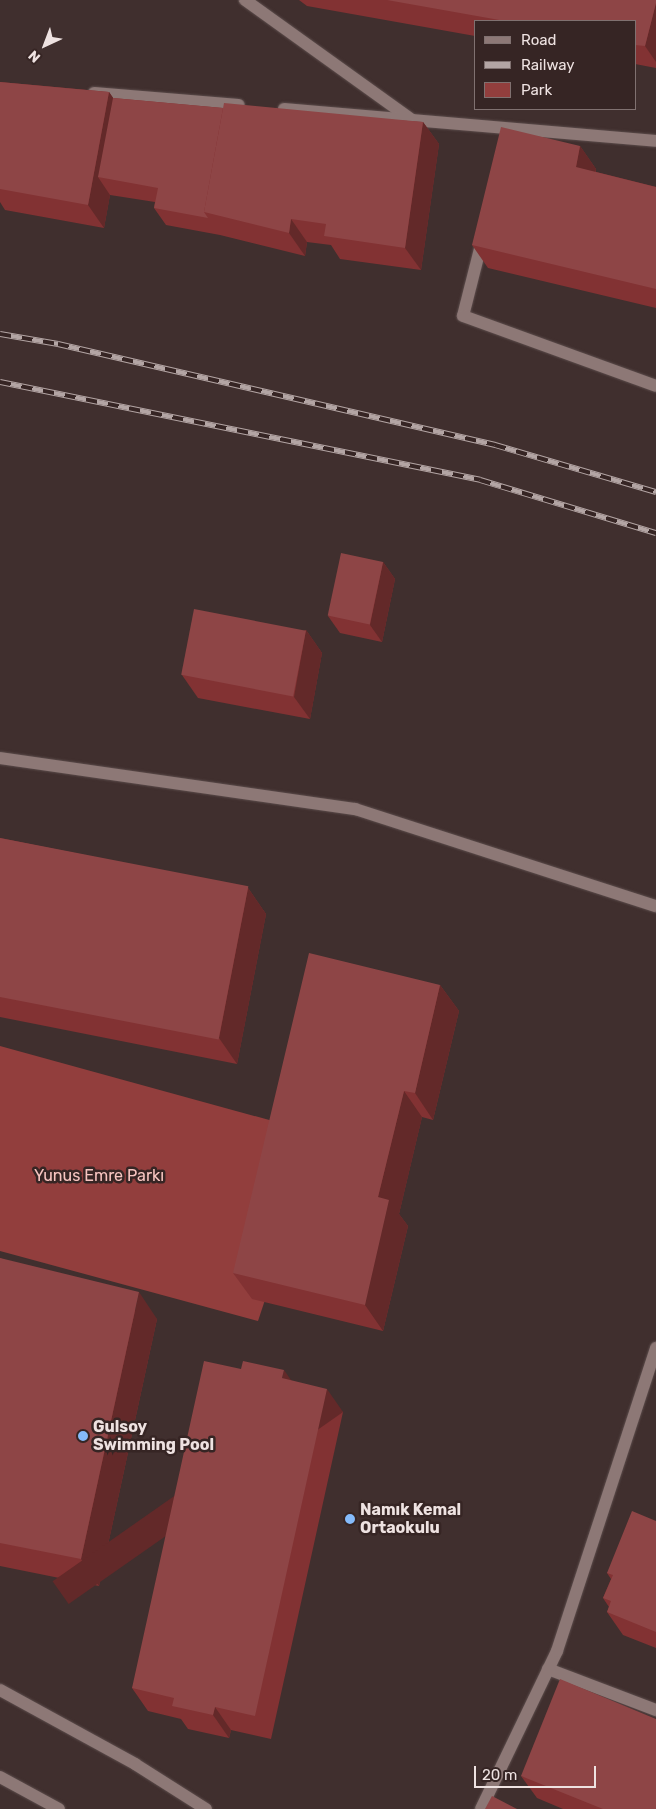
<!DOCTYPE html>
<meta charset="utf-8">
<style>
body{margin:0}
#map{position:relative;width:656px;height:1809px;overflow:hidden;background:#402f2e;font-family:Rubik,sans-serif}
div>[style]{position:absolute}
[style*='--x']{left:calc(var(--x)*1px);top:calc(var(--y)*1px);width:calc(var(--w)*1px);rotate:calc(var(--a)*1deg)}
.green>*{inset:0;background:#923e3d}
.roads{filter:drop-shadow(0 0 1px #5b4c4b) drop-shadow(0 0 1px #5b4c4b)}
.service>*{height:12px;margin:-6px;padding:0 6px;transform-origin:6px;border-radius:6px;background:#8d7876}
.minor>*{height:12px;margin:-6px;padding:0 6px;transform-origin:6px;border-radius:6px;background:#8d7876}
.tertiary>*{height:12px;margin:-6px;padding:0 6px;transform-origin:6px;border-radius:6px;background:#8d7876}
.rail>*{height:5.5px;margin-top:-2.75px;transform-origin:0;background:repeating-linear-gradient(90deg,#362524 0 11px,#b3a5a4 0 22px);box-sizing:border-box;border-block:1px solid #b3a5a4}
.wall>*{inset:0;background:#823233}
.shaded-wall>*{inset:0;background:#632929;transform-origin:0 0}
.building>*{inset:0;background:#8e4546;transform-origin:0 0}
.dots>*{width:14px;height:14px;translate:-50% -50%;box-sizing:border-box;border:2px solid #362524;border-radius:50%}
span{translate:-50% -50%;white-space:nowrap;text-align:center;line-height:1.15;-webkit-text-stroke:5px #362524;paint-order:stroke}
.park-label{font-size:16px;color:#f8c5c1}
.poi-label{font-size:16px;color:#eee2e1;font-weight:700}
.left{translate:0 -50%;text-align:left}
.legend{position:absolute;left:474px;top:20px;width:162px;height:90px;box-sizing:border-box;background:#362524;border:1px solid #807170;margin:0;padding:6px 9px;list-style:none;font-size:15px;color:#eee2e1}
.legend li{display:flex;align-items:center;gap:10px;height:25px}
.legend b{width:25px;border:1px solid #807170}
.north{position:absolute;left:20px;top:20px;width:50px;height:50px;-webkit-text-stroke:4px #362524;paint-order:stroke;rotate:223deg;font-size:14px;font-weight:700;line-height:20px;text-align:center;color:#eee2e1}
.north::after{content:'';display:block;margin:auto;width:18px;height:22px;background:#eee2e1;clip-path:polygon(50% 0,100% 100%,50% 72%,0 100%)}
.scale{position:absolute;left:474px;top:1766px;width:122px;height:22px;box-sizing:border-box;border:2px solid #eee2e1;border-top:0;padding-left:6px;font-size:15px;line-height:18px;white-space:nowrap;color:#eee2e1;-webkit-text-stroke:4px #362524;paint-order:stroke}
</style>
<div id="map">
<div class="green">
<div style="clip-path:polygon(0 1046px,320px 1134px,258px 1321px,0 1251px)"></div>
</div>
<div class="roads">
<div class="service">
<div style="--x:483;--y:237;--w:81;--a:104.2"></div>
<div style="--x:463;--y:316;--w:205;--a:19.9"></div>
</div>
<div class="minor">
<div style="--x:245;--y:0;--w:206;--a:35.7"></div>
<div style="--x:0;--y:758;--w:359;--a:8.2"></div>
<div style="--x:355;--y:809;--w:316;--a:17.9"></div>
<div style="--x:548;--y:1669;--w:116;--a:20.8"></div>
<div style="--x:481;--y:1809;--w:175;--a:-64.3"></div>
<div style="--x:557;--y:1651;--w:319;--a:-71.9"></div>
</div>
<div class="tertiary">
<div style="--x:94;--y:93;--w:145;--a:4.7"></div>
<div style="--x:284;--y:109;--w:373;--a:4.9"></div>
<div style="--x:0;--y:1690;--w:154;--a:28.7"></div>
<div style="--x:135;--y:1764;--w:84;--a:32.4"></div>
<div style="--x:0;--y:1777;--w:67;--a:28.5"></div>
</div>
</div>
<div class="rail">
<div style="--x:0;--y:334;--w:59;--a:9.8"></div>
<div style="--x:58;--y:344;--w:449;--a:13"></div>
<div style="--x:495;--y:445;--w:168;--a:16.3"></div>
<div style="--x:0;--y:382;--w:490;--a:11.5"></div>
<div style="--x:480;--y:480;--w:184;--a:16.8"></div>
</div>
<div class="wall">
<div style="clip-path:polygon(299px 0,656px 0,656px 68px,635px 64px,635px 21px,475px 21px,475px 36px,307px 6px)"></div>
<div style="clip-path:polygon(0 82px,109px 92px,113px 98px,223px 108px,423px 122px,439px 144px,421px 270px,340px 259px,331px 245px,307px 242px,305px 256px,220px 235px,166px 225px,154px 208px,155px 202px,110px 195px,104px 228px,5px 210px,0 202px)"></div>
<div style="clip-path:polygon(580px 146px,596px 169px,596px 172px,656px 187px,656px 308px,488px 268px,472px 245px)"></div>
<div style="clip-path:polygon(383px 562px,395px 579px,382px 642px,340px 633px,328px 616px)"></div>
<div style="clip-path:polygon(306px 630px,322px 653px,310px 719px,198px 698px,182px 675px)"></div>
<div style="clip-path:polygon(0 838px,248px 888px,266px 914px,237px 1064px,0 1017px)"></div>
<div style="clip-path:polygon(440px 985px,459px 1011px,433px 1120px,422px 1117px,399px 1214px,408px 1226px,383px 1331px,252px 1299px,233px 1273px)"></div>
<div style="clip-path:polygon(0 1258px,157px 1319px,99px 1586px,0 1566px)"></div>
<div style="clip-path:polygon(291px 1381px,343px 1412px,271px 1739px,231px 1730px,229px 1738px,188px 1729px,181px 1719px,148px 1711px,132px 1688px)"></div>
<div style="clip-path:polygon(656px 1521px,656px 1648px,623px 1635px,607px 1612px,609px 1607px,603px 1598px,611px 1579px,607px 1573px)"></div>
<div style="clip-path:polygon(521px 1776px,656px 1809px,563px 1809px,537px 1798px)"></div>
</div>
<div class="shaded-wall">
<div style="clip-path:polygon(656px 3px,656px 62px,645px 46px)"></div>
<div style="clip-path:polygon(109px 92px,125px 115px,98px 177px,110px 195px,104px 228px,88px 205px)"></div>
<div style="clip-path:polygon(423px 122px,439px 144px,421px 270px,405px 248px)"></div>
<div style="clip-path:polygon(580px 146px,596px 169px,592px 190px,576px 167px)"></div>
<div style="clip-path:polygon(291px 219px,307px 242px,305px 256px,289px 233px)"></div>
<div style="clip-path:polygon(383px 562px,395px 579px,382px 642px,370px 625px)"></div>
<div style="clip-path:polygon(306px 630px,322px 653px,310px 719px,294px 697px)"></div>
<div style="clip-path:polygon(248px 888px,266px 914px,237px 1064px,219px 1038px)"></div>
<div style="clip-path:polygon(440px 985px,459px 1011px,433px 1120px,415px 1093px)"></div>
<div style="clip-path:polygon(404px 1091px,422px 1117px,399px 1214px,408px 1226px,383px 1331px,365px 1305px,378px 1197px)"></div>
<div style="clip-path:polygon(139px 1292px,157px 1319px,99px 1586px,81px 1559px)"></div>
<div style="clip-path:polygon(284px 1370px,300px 1393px,282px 1378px)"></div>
<div style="left:327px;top:1389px;width:28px;height:335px;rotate:55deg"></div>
<div style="clip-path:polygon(215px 1707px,231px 1730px,229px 1738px,213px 1715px)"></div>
</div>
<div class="building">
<div style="clip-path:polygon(387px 0,656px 0,656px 3px,645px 46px,635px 45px,635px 21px,505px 21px)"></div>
<div style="clip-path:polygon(0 82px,109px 92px,88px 205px,0 189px)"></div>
<div style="clip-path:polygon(113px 98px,223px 108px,204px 212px,208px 218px,154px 208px,158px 188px,98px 177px)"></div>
<div style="clip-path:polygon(224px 103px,423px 122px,405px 248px,324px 236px,326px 224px,291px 219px,289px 233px,204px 212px)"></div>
<div style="clip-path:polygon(501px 127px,580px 146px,576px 167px,656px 187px,656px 289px,472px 245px)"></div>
<div style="left:341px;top:553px;width:43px;height:64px;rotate:12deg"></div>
<div style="left:194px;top:609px;width:114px;height:67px;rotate:11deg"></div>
<div style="left:0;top:838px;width:253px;height:156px;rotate:11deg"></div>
<div style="clip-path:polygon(309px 953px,440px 985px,415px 1093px,404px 1091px,378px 1197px,389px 1200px,365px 1305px,233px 1273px)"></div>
<div style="clip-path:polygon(0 1258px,139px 1292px,81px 1559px,0 1543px)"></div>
<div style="clip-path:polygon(204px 1361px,241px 1369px,243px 1361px,284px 1370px,282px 1378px,327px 1389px,255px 1716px,215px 1707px,213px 1715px,172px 1706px,174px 1698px,132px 1688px)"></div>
<div style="clip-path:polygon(632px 1511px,656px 1521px,656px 1632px,607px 1612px,611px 1601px,603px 1598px,613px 1575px,607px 1573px)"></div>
<div style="clip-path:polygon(560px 1679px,656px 1719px,656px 1809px,603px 1809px,521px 1776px)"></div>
<div style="clip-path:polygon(492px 1796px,517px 1809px,485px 1809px)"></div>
</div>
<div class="dots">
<div style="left:83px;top:1436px;background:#85bbfb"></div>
<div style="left:350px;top:1519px;background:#85bbfb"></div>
</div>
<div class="park-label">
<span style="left:99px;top:1176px">Yunus Emre Parkı</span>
</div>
<div class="poi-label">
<span class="left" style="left:93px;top:1436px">Gulsoy<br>Swimming Pool</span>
<span class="left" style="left:360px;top:1519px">Namık Kemal<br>Ortaokulu</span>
</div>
<ul class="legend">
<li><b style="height:6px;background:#8d7876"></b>Road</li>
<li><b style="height:6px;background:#b3a5a4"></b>Railway</li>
<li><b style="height:14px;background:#923e3d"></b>Park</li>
</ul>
<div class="north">N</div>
<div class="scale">20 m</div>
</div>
